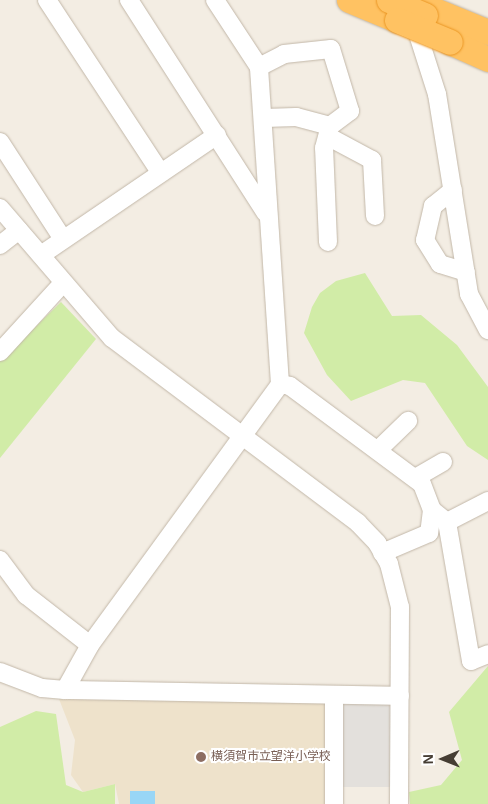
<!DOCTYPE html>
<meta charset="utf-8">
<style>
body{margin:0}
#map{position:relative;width:488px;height:804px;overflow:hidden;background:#f3ede3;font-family:Helvetica,"Noto Sans JP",sans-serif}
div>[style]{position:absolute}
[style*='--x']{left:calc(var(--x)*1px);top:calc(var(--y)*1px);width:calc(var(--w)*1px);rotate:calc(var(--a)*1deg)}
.education>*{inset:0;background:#eee2cb}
.green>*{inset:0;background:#d1eca7}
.parking>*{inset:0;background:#e3e0dc;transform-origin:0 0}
.water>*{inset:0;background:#99d6f6;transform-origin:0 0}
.roads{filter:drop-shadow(0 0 1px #c2b7a8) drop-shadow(0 0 1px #c2b7a8)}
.minor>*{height:18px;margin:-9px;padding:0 9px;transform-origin:9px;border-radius:9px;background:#fff}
.highway>*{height:25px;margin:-12.5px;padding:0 12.5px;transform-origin:12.5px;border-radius:12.5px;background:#ffc262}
.bridges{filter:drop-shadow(0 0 1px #eb9725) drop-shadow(0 0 1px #eb9725)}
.highway-bridge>*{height:25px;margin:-12.5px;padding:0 12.5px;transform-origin:12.5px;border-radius:12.5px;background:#ffc262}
.dots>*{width:14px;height:14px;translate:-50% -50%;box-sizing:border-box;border:2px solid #fff;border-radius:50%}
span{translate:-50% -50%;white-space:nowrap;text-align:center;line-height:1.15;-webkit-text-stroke:4px #fff;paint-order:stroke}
.education-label{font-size:12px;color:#785e54}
.left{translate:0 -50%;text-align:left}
.north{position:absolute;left:418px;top:734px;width:50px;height:50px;-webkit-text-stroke:4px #fff;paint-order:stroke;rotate:269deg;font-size:14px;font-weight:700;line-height:20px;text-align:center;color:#453d33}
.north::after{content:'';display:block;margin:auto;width:18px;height:22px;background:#453d33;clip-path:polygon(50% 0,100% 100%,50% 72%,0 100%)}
</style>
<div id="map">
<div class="education">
<div style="clip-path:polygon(59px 699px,326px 700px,329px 804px,119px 804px,115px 784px,83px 792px,71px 775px,75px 740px)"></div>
</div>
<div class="green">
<div style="clip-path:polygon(365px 273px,392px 316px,421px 315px,457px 345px,488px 387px,488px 460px,467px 446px,425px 383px,403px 380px,351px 401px,327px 375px,304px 333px,312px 307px,320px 293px,336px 281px)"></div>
<div style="clip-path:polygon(61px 302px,96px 339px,0 458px,0 361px)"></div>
<div style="clip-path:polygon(488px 666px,488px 804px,410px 804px,409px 792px,441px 785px,462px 760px,449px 712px)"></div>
<div style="clip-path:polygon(36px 711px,56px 714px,66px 785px,83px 792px,115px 784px,115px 804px,0 804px,0 727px)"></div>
</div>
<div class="parking">
<div style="left:342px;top:702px;width:50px;height:85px"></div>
</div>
<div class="water">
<div style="left:130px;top:791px;width:25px;height:13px"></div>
</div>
<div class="roads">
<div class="minor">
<div style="--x:47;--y:0;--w:206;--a:56.7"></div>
<div style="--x:129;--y:0;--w:253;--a:57.3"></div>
<div style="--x:414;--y:22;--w:76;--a:72.3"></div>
<div style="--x:437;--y:94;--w:203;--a:80.9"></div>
<div style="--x:469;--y:294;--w:41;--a:62.2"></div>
<div style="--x:259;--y:67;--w:28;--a:-27"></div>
<div style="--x:284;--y:54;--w:47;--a:-6.1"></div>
<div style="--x:331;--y:49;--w:65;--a:73"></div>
<div style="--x:350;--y:111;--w:25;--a:143"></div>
<div style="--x:330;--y:126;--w:35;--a:-165"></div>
<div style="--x:296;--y:117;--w:32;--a:178"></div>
<div style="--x:329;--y:137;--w:49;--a:28.1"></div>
<div style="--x:372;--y:160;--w:56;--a:86.9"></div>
<div style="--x:0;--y:142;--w:116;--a:57"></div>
<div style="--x:453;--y:190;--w:26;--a:141"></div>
<div style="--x:433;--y:206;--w:35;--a:103"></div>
<div style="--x:425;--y:240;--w:28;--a:58"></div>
<div style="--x:440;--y:264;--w:27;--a:17"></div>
<div style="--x:0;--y:208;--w:172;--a:49.3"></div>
<div style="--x:112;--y:338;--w:308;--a:36.9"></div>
<div style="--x:358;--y:523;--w:28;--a:46"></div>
<div style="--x:377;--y:543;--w:24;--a:60"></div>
<div style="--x:389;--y:564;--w:44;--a:75.7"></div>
<div style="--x:400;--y:607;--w:197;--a:90.3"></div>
<div style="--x:328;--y:242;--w:94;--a:-92.4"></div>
<div style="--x:324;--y:148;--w:23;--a:-75"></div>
<div style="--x:0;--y:245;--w:24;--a:-38"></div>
<div style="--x:41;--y:255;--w:213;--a:-34.3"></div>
<div style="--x:0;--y:352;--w:92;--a:-47.6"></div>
<div style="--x:280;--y:384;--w:10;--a:11"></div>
<div style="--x:290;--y:386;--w:164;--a:36.6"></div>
<div style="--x:422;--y:484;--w:28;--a:69"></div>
<div style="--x:432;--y:510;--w:23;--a:97"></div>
<div style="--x:429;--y:533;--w:51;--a:156.9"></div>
<div style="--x:378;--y:450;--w:42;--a:-44"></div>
<div style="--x:417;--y:477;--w:30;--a:-30"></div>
<div style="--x:432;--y:510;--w:19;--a:39"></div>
<div style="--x:447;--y:522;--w:141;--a:80.2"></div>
<div style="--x:471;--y:661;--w:18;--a:-22"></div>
<div style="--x:447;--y:522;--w:46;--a:-27.1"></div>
<div style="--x:0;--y:560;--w:44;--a:53.4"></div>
<div style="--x:26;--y:595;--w:81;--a:38"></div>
<div style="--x:0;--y:672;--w:45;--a:20.9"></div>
<div style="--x:42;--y:688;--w:23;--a:5"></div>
<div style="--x:65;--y:690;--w:335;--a:1"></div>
<div style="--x:65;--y:690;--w:51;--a:-60.9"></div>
<div style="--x:90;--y:645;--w:323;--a:-53.9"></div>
<div style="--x:280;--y:384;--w:318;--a:-93.8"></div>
<div style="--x:259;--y:67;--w:80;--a:-123.3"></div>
<div style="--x:334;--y:804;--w:108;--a:-90"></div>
</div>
<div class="highway">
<div style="--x:349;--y:0;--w:52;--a:22.6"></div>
<div style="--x:410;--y:0;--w:84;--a:22.3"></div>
<div style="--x:450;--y:42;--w:42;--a:24.1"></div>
</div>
</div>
<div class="bridges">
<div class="highway-bridge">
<div style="--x:389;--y:0;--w:39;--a:23"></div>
<div style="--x:397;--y:20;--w:57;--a:22.5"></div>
</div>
</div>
<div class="dots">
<div style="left:201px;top:757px;background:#8d6e63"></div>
</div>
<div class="education-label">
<span class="left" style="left:211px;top:757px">横須賀市立望洋小学校</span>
</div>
<div class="north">N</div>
</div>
